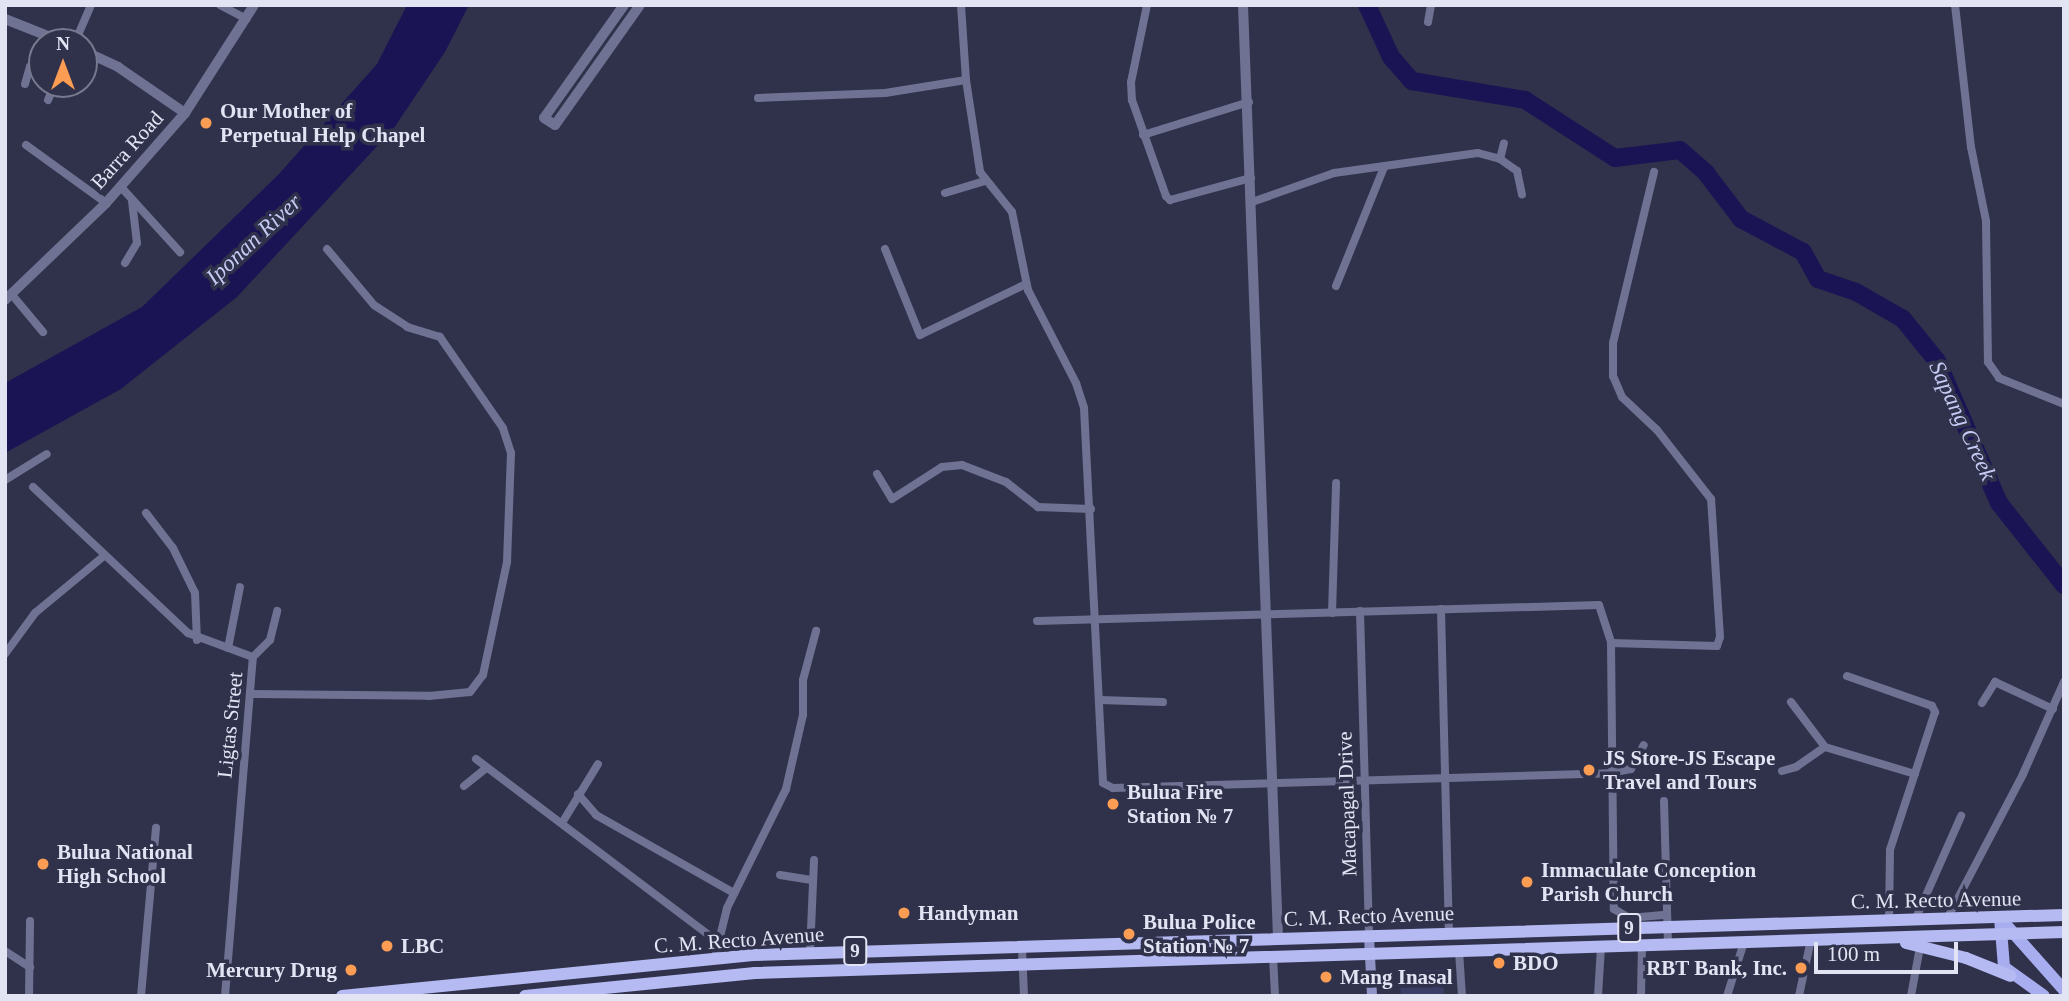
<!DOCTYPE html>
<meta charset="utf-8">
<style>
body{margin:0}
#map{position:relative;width:2069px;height:1001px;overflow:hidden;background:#30324b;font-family:"Times New Roman",serif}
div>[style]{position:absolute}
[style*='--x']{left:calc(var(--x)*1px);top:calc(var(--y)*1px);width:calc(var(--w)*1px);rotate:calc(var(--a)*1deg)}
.green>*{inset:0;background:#3a3d65;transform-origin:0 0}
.water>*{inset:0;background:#1b1454}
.river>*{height:18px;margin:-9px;padding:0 9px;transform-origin:9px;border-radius:9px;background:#1b1454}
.minor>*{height:8px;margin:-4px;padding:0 4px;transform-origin:4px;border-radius:4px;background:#6f7292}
.tertiary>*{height:10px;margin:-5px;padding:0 5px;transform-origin:5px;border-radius:5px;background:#6f7292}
.secondary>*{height:10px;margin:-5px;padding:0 5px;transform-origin:5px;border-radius:5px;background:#8f93c6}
.primary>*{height:12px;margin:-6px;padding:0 6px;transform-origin:6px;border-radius:6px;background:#a7adee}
.trunk>*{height:12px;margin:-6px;padding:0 6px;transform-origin:6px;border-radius:6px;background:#b5baf2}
.dots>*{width:19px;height:19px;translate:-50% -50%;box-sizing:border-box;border:4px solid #30324b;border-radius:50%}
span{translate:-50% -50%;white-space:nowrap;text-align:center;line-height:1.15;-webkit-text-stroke:7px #30324b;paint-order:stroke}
.shield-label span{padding:2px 5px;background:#30324b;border:2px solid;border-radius:5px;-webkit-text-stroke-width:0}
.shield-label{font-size:19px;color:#e2e4f4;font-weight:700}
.poi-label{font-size:21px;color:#e2e4f4;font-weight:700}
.left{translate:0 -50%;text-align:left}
.right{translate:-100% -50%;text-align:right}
.street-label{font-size:21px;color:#e2e4f4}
.water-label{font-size:23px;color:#c6cbf3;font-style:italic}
.frame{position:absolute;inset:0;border:7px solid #e2e4f4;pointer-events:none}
.north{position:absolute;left:28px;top:28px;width:70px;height:70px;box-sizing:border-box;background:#30324b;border:2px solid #77798f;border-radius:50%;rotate:0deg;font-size:19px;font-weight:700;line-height:28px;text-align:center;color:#e2e4f4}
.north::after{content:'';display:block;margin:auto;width:24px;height:32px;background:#fc9d53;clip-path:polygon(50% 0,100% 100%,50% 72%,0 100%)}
.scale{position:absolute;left:1814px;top:942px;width:144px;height:32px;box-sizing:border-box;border:4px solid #e2e4f4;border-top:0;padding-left:9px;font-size:21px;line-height:24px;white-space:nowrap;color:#e2e4f4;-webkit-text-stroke:5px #30324b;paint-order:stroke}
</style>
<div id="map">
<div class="green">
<div style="left:1443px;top:970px;width:26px;height:43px;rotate:88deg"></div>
</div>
<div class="water">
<div style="clip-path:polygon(407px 5px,469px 5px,445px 52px,394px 128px,237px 297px,121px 389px,5px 453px,5px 383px,142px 307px,278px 175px,377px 64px)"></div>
</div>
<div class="river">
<div style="--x:1367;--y:5;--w:57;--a:65.2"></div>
<div style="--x:1391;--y:57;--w:32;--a:49"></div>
<div style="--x:1412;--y:81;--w:115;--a:9.5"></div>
<div style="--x:1525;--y:100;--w:107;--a:32.8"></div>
<div style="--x:1615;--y:158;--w:65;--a:-7"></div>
<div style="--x:1680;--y:150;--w:35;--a:41"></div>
<div style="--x:1706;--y:173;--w:58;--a:52.7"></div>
<div style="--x:1741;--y:219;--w:70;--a:28"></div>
<div style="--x:1803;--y:252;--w:31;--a:61"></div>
<div style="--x:1818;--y:279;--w:40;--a:18.9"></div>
<div style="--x:1856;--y:292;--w:54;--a:29.9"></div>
<div style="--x:1903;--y:319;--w:54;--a:51"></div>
<div style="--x:1937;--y:361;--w:155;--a:66.4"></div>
<div style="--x:1999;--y:503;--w:105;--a:51.6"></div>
</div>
<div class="minor">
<div style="--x:220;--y:5;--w:30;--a:28"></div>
<div style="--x:961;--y:5;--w:75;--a:86.2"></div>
<div style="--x:966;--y:80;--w:93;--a:81.3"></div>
<div style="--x:980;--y:172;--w:51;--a:51.3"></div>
<div style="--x:1012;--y:212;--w:80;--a:78.4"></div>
<div style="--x:1028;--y:290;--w:105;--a:62.7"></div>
<div style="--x:1076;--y:383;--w:26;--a:72"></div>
<div style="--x:1084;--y:408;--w:375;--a:87.1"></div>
<div style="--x:1103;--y:783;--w:11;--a:27"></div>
<div style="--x:1113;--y:788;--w:497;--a:-1.7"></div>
<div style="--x:1610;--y:773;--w:21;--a:-11"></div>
<div style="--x:1631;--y:769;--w:27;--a:-62"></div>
<div style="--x:1147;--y:5;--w:79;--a:101.7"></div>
<div style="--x:1131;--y:82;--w:18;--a:87"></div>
<div style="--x:1132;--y:100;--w:102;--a:70.5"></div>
<div style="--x:1166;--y:196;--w:6;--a:45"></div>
<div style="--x:1170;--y:200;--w:84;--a:-15.2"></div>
<div style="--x:1955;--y:5;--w:143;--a:83.6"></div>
<div style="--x:1971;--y:147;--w:76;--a:78.5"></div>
<div style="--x:1986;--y:221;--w:141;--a:89.2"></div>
<div style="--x:1988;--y:362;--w:19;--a:55"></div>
<div style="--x:1999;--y:378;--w:70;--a:21.8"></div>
<div style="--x:1428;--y:22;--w:17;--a:-80"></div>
<div style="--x:75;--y:42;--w:40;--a:-66.6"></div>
<div style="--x:25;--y:84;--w:18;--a:-74"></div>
<div style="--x:30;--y:67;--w:12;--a:-9"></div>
<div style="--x:758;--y:98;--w:127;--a:-2.3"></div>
<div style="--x:885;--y:93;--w:82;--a:-9.1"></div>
<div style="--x:48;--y:100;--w:17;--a:-66"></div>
<div style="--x:1143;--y:135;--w:111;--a:-17.3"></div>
<div style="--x:26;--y:145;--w:99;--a:35.9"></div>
<div style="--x:1500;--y:159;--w:16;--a:-76"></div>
<div style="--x:121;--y:187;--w:88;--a:47.8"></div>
<div style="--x:945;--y:193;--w:42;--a:-16.7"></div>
<div style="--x:1252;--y:202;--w:87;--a:-19.5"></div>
<div style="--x:1334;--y:173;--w:145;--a:-7.9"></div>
<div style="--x:1478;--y:153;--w:23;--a:15"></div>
<div style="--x:1500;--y:159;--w:21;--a:35"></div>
<div style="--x:1517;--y:171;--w:24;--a:78"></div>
<div style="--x:885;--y:249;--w:93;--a:67.9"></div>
<div style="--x:920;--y:335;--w:118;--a:-25.7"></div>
<div style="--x:125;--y:263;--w:23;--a:-59"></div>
<div style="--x:137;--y:243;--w:42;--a:-96.8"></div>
<div style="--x:1336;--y:286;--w:128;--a:-68"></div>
<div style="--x:13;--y:296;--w:47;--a:50.2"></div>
<div style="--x:877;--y:474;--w:29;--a:59"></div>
<div style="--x:892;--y:499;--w:59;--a:-32.6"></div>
<div style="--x:942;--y:467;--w:20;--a:-6"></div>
<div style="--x:962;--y:465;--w:47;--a:21.1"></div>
<div style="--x:1006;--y:482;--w:41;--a:38"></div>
<div style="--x:1038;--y:507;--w:53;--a:2.2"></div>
<div style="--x:5;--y:480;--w:49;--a:-31.8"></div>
<div style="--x:33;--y:487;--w:213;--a:43.3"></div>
<div style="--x:188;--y:633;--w:69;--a:20.3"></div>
<div style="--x:146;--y:513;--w:44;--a:52.4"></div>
<div style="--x:173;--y:548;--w:50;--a:63.9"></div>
<div style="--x:195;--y:593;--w:47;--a:87.6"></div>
<div style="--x:1441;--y:609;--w:324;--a:88.6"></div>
<div style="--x:1360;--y:611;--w:325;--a:88.4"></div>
<div style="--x:1332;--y:613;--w:130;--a:-88.2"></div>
<div style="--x:1037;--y:621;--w:562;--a:-1.63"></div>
<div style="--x:1599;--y:605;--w:40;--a:72"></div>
<div style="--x:1611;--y:643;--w:266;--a:89.4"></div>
<div style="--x:1614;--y:909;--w:17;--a:31"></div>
<div style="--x:1629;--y:918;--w:37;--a:-5"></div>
<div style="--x:1611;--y:643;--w:106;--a:1.6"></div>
<div style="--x:1717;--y:646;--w:9;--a:-72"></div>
<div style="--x:1720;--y:637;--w:138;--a:-93.7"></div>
<div style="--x:1711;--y:499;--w:88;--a:-128"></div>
<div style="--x:1657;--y:430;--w:48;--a:-136.7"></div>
<div style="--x:1622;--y:397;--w:23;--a:-113"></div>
<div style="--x:1613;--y:376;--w:33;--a:-90"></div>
<div style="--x:1613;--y:343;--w:176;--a:-76.5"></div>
<div style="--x:228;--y:648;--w:62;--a:-78.9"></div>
<div style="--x:5;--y:654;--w:51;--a:-53.8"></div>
<div style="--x:35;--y:613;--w:89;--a:-39.6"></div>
<div style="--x:253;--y:657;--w:24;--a:-45"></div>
<div style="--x:270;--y:640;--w:30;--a:-76"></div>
<div style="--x:1847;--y:676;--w:90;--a:19.4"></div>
<div style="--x:1932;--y:706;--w:7;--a:63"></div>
<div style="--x:1935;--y:712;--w:145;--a:108.1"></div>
<div style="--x:1890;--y:850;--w:71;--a:90.8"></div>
<div style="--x:252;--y:694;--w:177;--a:0.6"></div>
<div style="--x:429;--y:696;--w:41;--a:-5.6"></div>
<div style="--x:470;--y:692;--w:21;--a:-53"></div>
<div style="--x:483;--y:675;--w:116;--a:-78"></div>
<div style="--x:507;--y:562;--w:109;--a:-87.9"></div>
<div style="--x:511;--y:453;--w:26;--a:-108"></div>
<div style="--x:503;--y:428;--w:111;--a:-124.7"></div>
<div style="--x:440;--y:337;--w:34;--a:-163"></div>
<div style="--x:408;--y:327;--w:40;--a:-147.1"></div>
<div style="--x:374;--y:305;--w:73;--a:-130"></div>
<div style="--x:1099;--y:700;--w:64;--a:1.8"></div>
<div style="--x:1791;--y:702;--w:56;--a:52.9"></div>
<div style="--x:1825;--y:747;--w:94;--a:16.7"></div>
<div style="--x:1982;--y:703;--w:25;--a:-58"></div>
<div style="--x:1995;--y:682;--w:64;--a:25"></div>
<div style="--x:476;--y:759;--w:302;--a:37.1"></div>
<div style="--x:1782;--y:771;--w:15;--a:-16"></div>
<div style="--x:1796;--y:767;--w:35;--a:-35"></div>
<div style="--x:464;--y:786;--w:28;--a:-39"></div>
<div style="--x:578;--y:794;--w:28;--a:49"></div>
<div style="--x:596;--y:815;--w:159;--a:29.5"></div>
<div style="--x:1664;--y:801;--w:144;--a:88.4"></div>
<div style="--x:562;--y:823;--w:69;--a:-58.6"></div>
<div style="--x:780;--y:875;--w:32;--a:9"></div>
<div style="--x:1947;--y:919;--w:164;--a:-62.3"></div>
<div style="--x:2023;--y:774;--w:101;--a:-66"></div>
<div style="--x:1915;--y:920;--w:114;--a:-66.1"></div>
<div style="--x:1022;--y:948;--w:48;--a:87.6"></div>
<div style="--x:5;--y:951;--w:30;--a:33"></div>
<div style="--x:1459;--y:951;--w:45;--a:86.2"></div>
<div style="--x:810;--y:952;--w:92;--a:-87.5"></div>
<div style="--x:1273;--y:956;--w:40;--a:87.1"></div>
<div style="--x:715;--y:957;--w:50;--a:-76.2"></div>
<div style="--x:727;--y:908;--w:133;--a:-63.6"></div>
<div style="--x:786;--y:789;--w:76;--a:-77.1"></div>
<div style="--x:803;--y:715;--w:35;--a:-90"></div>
<div style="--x:803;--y:680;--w:51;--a:-75.1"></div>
<div style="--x:29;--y:996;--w:75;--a:-89.2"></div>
<div style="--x:141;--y:996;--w:169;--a:-84.9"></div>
<div style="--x:225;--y:996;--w:340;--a:-85.3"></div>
<div style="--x:1598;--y:996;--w:49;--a:-86.5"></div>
<div style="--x:1641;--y:996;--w:50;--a:-88.9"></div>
<div style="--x:1727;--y:996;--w:57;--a:-72.5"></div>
<div style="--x:1799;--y:996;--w:58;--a:-78.1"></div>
<div style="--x:1911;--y:996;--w:50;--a:-79.6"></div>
</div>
<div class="tertiary">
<div style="--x:624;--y:5;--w:138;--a:125.3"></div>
<div style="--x:544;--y:118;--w:13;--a:32"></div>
<div style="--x:555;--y:125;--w:147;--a:-54.7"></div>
<div style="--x:1243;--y:5;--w:934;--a:87.85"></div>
<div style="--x:5;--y:19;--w:62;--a:21.6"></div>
<div style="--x:84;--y:51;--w:38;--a:25"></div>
<div style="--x:118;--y:67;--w:81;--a:34.5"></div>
<div style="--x:5;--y:300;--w:140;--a:-43.8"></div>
<div style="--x:106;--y:203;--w:120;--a:-48.7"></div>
<div style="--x:185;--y:113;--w:128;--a:-57.4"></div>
</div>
<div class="secondary">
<div style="--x:1369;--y:936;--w:60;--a:87.1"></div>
</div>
<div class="primary">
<div style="--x:2000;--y:918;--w:49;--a:85.3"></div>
<div style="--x:2004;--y:967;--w:49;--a:35.9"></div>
<div style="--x:2008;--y:927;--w:84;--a:48.4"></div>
</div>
<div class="trunk">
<div style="--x:1906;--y:943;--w:62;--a:14"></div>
<div style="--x:1966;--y:958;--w:48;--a:21.8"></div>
<div style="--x:342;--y:996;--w:413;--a:-5.7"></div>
<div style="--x:753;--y:955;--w:1312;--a:-1.75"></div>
<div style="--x:525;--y:996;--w:231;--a:-5.7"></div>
<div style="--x:755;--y:973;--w:1310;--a:-1.79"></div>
</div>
<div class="dots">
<div style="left:206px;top:123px;background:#fc9d53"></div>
<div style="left:1589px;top:770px;background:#fc9d53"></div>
<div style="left:1113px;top:804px;background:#fc9d53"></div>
<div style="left:43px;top:864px;background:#fc9d53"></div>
<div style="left:1527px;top:882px;background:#fc9d53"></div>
<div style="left:904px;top:913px;background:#fc9d53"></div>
<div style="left:1129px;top:934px;background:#fc9d53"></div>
<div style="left:387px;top:946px;background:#fc9d53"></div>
<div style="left:1499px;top:963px;background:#fc9d53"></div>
<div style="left:1801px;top:968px;background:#fc9d53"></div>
<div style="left:351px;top:970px;background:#fc9d53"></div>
<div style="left:1326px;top:977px;background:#fc9d53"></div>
</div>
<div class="shield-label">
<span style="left:1629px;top:928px">9</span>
<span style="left:855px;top:951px">9</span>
</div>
<div class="poi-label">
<span class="left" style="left:220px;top:123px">Our Mother of<br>Perpetual Help Chapel</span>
<span class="left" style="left:1603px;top:770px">JS Store-JS Escape<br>Travel and Tours</span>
<span class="left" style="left:1127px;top:804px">Bulua Fire<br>Station № 7</span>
<span class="left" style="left:57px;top:864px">Bulua National<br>High School</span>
<span class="left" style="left:1541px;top:882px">Immaculate Conception<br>Parish Church</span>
<span class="left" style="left:918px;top:913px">Handyman</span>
<span class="left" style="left:1143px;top:934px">Bulua Police<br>Station № 7</span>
<span class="left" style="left:401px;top:946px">LBC</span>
<span class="left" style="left:1513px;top:963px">BDO</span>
<span class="right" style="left:1787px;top:968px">RBT Bank, Inc.</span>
<span class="right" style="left:337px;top:970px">Mercury Drug</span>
<span class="left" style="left:1340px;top:977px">Mang Inasal</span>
</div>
<div class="street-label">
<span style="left:127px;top:150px;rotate:-48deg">Barra Road</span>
<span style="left:230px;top:725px;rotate:-84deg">Ligtas Street</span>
<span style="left:1347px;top:804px;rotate:-92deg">Macapagal Drive</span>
<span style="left:1936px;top:900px;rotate:-1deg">C. M. Recto Avenue</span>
<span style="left:1369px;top:916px;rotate:-2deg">C. M. Recto Avenue</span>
<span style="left:739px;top:940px;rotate:-4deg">C. M. Recto Avenue</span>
</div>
<div class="water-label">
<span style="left:254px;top:240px;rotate:-43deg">Iponan River</span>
<span style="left:1962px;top:421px;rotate:65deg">Sapang Creek</span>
</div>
<div class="frame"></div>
<div class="north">N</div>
<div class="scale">100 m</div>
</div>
